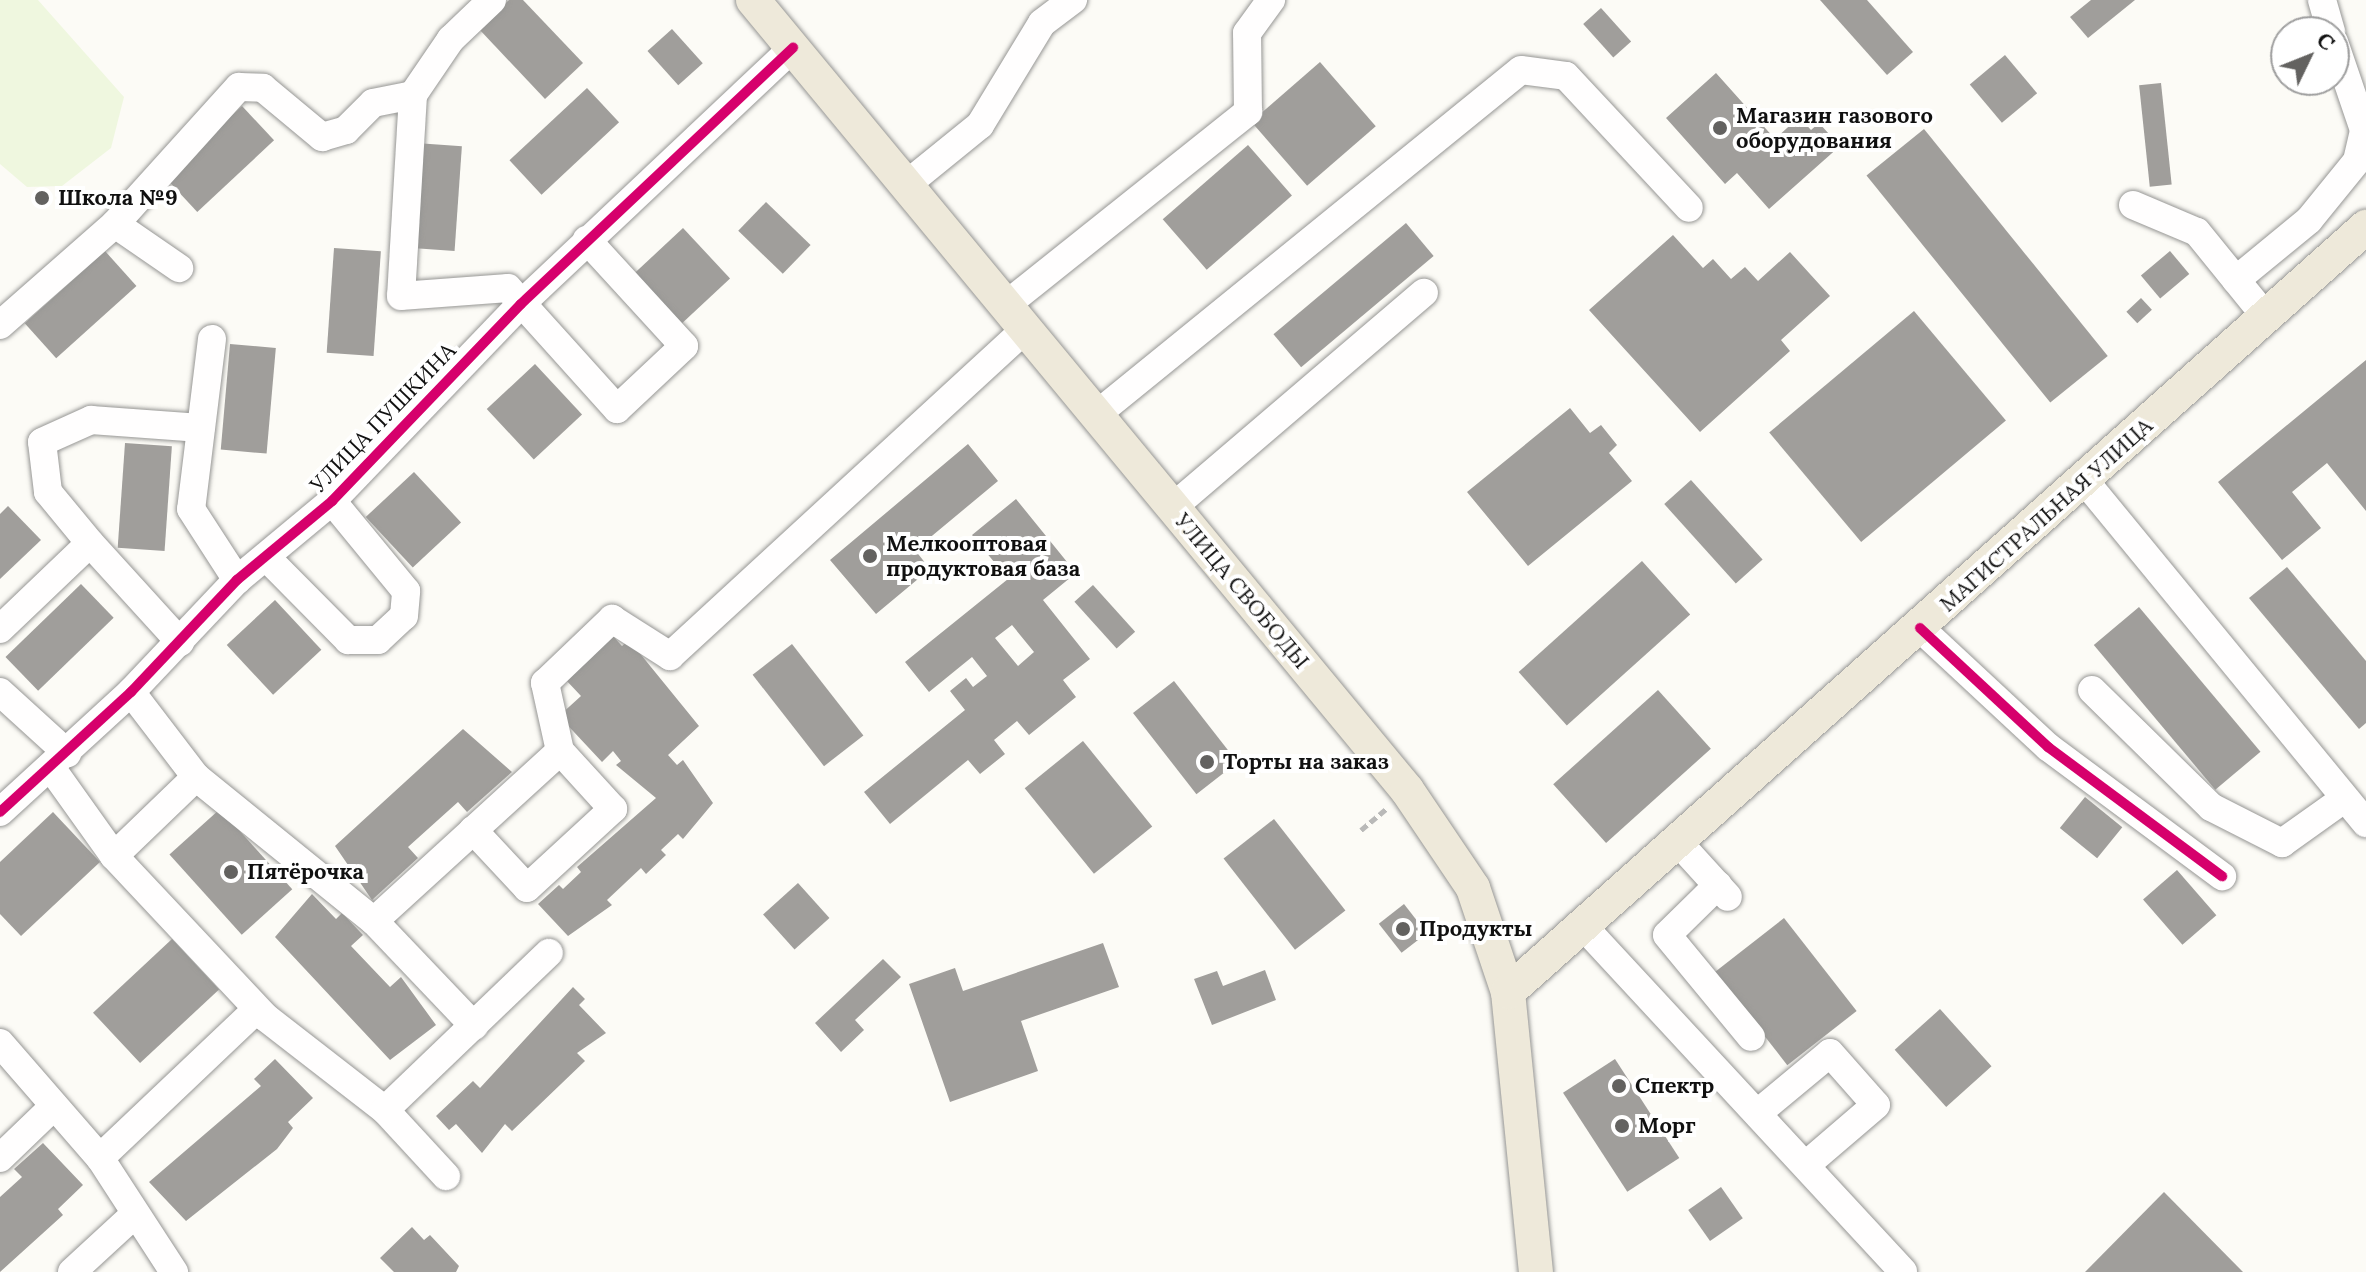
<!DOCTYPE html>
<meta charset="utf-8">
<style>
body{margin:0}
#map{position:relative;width:2366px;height:1272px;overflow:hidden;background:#fcfbf6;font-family:Lora,serif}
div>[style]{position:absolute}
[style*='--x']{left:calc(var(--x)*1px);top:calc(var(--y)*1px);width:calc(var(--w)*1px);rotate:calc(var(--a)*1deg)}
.pitch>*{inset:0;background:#eff7df}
.building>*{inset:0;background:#a09e9b;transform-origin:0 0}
.path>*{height:5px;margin-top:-2.5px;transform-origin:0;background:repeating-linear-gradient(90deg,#b9b9b8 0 8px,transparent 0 12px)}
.roads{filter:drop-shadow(0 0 2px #969694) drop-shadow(0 0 2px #969694)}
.minor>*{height:28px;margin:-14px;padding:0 14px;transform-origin:14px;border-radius:14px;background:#fffefe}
.major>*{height:34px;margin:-17px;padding:0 17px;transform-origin:17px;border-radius:17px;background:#eee9da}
.cycleway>*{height:10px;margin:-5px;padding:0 5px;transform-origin:5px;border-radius:5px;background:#d6006c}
.dots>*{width:22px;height:22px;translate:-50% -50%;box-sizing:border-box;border:4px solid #fff;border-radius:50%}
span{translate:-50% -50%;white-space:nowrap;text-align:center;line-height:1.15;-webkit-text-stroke:8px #fff;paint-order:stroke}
.poi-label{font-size:22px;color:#101010;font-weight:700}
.left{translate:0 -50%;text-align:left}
.street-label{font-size:22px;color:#101010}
.north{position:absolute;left:2270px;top:16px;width:80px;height:80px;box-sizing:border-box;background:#fff;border:2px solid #9f9f9f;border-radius:50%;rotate:47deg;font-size:22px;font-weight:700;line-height:32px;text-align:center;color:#101010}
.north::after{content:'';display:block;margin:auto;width:28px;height:36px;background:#636260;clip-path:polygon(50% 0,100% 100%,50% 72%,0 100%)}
</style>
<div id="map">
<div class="pitch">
<div style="clip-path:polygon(0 0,38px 0,124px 97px,111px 148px,62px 186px,27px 187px,0 164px)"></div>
</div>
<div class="building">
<div style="clip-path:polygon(509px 0,523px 0,583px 63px,545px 99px,479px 29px)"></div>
<div style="clip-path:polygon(1820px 0,1867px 0,1913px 52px,1887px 75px)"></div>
<div style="clip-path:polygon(2091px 0,2135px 0,2088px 38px,2070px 17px)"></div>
<div style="left:1601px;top:8px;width:45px;height:24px;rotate:48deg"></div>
<div style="left:672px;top:29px;width:46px;height:33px;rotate:48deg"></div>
<div style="left:2005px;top:55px;width:50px;height:46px;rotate:50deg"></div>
<div style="left:1320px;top:62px;width:85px;height:91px;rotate:49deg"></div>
<div style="clip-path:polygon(1716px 73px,1775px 139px,1799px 117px,1811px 130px,1819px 123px,1840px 146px,1769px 209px,1737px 173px,1725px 184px,1666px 118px)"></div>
<div style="left:2161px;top:83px;width:102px;height:22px;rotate:84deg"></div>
<div style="left:587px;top:88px;width:47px;height:106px;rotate:47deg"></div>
<div style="left:242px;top:106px;width:47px;height:105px;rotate:47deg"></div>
<div style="left:1924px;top:129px;width:292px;height:74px;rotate:51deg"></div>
<div style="left:416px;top:143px;width:46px;height:105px;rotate:4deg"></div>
<div style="left:1248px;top:145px;width:67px;height:113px;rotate:49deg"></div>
<div style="left:766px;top:202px;width:62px;height:40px;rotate:44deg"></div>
<div style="left:1406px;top:223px;width:43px;height:173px;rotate:50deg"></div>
<div style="left:683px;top:228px;width:69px;height:66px;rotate:47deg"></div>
<div style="clip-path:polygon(1673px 235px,1703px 268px,1713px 259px,1731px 279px,1745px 267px,1758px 281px,1790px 252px,1830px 296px,1781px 340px,1790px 351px,1700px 432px,1589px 310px)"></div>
<div style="left:334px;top:248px;width:47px;height:105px;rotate:4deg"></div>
<div style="left:105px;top:251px;width:47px;height:108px;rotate:48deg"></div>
<div style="left:2170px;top:251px;width:30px;height:38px;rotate:50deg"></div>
<div style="left:2141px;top:298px;width:16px;height:20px;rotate:47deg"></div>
<div style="left:1914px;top:311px;width:143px;height:189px;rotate:50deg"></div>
<div style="left:230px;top:344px;width:46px;height:106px;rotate:5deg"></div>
<div style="clip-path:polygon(2366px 360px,2366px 511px,2327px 463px,2292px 492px,2321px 528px,2282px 560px,2218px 482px)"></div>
<div style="left:535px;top:364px;width:69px;height:66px;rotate:47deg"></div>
<div style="clip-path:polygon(1570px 408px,1590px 433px,1601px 425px,1617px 445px,1609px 453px,1632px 481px,1528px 566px,1467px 492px)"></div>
<div style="left:125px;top:443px;width:47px;height:105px;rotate:4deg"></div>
<div style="clip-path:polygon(968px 444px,998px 481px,915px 550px,930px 569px,876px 614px,830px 560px)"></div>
<div style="left:414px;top:472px;width:69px;height:66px;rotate:47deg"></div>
<div style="left:1691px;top:480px;width:107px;height:36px;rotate:48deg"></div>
<div style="clip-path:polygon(evenodd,1016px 499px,1076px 573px,1043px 600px,1090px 659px,1063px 680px,1076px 697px,1029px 735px,1017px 721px,994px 740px,1005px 754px,980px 774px,968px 760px,890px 824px,864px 792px,965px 710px,950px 691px,966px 678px,973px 687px,987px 676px,972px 657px,929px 692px,905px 662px,1008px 579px,972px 535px,1016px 499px,1012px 625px,1034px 652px,1018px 666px,995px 638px,1012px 625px)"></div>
<div style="clip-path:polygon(8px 506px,41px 540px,0 579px,0 514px)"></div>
<div style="left:1642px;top:561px;width:72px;height:166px;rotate:48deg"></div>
<div style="clip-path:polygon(2287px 567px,2366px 661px,2366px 723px,2359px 729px,2249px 598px)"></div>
<div style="left:81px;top:584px;width:47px;height:105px;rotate:46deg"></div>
<div style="left:1093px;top:585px;width:63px;height:25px;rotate:48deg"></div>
<div style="left:275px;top:600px;width:68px;height:66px;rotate:47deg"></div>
<div style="left:2139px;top:607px;width:189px;height:59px;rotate:50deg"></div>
<div style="clip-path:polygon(612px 635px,622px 646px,629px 640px,699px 726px,668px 755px,677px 765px,683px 760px,713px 803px,683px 839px,678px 834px,661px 850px,666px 855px,646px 874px,641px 868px,607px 900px,612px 905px,568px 936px,538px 904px,559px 885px,563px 889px,581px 872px,577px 867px,656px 798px,616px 765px,621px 761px,613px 751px,602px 762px,559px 716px,581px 696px,565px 679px)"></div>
<div style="left:792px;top:644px;width:116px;height:50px;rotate:52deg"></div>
<div style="left:1174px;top:681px;width:103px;height:52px;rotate:52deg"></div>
<div style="left:1658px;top:690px;width:79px;height:141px;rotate:48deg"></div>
<div style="clip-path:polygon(463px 729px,512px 772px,467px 812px,458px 802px,408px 847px,418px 858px,372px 900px,335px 846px)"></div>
<div style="left:1083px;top:741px;width:110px;height:75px;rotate:51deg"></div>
<div style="left:2085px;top:797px;width:48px;height:40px;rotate:39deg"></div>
<div style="left:220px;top:809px;width:108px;height:68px;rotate:48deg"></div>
<div style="clip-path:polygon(53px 812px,100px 862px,21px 936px,0 914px,0 862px)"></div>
<div style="left:1274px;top:819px;width:116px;height:64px;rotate:52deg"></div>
<div style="left:2177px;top:870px;width:60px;height:45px;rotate:49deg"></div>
<div style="left:798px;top:883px;width:47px;height:47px;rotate:48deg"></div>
<div style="clip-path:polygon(312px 894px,336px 919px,342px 913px,363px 935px,351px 946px,390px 987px,401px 977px,436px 1025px,390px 1060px,275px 937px)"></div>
<div style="left:1404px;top:904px;width:37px;height:32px;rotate:52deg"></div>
<div style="left:1784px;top:918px;width:118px;height:88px;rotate:52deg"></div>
<div style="left:172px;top:939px;width:69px;height:108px;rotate:47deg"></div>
<div style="clip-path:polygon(1103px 943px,1119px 987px,1021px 1021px,1038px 1071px,950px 1102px,909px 984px,955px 968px,963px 991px)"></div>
<div style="clip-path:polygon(883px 959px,901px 977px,855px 1020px,864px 1030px,841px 1052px,815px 1023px)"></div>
<div style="clip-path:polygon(1265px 970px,1276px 1000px,1212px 1025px,1194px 979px,1217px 971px,1223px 986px)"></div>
<div style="clip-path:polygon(573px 987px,585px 999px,579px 1005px,606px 1033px,577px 1053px,585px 1061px,512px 1131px,505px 1124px,482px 1153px,456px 1124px,449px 1130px,436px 1116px,473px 1081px,480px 1088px)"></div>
<div style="left:1940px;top:1009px;width:77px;height:61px;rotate:48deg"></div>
<div style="clip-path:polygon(275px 1059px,313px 1098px,288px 1122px,293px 1128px,277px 1149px,186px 1221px,149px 1182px,261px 1086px,254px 1079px)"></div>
<div style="left:1615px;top:1059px;width:118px;height:62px;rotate:57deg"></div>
<div style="clip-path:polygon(43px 1143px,83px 1185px,58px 1209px,63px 1215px,0 1272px,0 1197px,22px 1177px,14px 1169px)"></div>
<div style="left:1721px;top:1187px;width:38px;height:40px;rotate:55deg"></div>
<div style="clip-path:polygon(2164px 1192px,2243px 1272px,2085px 1272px)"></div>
<div style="clip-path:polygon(412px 1227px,424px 1240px,430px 1235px,459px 1266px,456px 1272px,394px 1272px,380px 1258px)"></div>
</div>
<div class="path">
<div style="--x:1361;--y:830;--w:35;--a:-40"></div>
</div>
<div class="roads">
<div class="minor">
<div style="--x:492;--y:0;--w:57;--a:136.4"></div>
<div style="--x:451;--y:39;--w:68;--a:124.2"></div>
<div style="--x:413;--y:95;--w:201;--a:93.4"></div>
<div style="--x:401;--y:296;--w:107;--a:-4.3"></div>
<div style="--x:508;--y:288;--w:163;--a:48"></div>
<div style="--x:617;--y:409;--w:92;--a:-43.2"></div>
<div style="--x:684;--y:346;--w:144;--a:-132.5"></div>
<div style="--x:2322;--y:0;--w:33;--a:74"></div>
<div style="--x:906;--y:185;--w:95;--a:-39"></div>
<div style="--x:980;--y:125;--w:119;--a:-58.7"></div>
<div style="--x:1042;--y:23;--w:39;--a:-37"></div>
<div style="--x:2133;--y:205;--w:69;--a:22.9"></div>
<div style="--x:2197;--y:232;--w:109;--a:50.9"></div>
<div style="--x:115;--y:224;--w:185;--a:-47.9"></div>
<div style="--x:239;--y:87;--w:24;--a:2"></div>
<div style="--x:263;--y:88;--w:77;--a:39.7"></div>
<div style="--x:322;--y:137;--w:25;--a:-16"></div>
<div style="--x:346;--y:130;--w:38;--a:-45"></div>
<div style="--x:373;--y:103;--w:41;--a:-11.3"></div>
<div style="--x:2236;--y:280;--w:94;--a:-39.4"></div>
<div style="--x:2309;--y:220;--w:76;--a:-50.9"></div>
<div style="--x:2357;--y:161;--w:32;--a:-77"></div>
<div style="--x:2364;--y:130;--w:93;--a:-108.8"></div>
<div style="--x:1006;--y:305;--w:310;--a:-38.6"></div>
<div style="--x:1248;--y:112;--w:79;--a:-90.7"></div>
<div style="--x:1247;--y:33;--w:41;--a:-54"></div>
<div style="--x:0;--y:325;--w:153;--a:-41.3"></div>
<div style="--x:115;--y:224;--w:78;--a:34.5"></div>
<div style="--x:212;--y:339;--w:171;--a:97"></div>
<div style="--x:191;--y:509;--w:85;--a:57.1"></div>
<div style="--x:1096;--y:415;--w:547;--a:-39.07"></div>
<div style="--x:1521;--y:70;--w:45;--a:7.6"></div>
<div style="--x:1566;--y:76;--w:180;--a:47"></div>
<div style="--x:2084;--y:480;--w:444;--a:50.6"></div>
<div style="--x:1173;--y:507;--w:330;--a:-40.5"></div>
<div style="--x:90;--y:543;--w:134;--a:47.7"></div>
<div style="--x:266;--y:557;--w:117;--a:45.3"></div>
<div style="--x:348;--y:640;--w:30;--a:0"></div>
<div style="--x:378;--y:640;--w:35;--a:-43"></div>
<div style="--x:404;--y:616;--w:25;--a:-85"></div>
<div style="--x:406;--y:591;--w:117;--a:-129.4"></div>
<div style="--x:1920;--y:628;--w:175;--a:42.9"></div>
<div style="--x:2048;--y:747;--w:217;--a:36.6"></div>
<div style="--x:0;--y:629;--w:124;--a:-43.7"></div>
<div style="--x:90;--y:543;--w:66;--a:-129.5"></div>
<div style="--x:48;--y:492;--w:50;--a:-96.8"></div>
<div style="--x:42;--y:442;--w:54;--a:-24.2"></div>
<div style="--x:91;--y:420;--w:110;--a:4.2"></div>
<div style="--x:2092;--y:690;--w:167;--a:44.5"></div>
<div style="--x:2211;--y:807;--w:80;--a:26.9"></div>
<div style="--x:2282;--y:843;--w:77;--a:-35.5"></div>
<div style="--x:0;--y:692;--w:91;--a:42.3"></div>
<div style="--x:131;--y:692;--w:107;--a:52.6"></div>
<div style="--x:196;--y:777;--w:229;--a:39"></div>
<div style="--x:374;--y:921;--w:145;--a:46.4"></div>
<div style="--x:52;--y:769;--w:107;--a:54.5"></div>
<div style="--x:114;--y:856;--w:221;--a:46.8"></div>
<div style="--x:265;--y:1017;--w:152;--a:37.8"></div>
<div style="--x:385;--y:1110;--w:90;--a:47.3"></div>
<div style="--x:0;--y:812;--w:178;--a:-42.5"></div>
<div style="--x:131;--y:692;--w:154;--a:-46.6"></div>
<div style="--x:237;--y:580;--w:124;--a:-39.7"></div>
<div style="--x:332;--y:501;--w:273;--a:-46.2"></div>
<div style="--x:521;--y:304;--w:374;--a:-43.3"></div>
<div style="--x:473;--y:830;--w:79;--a:47"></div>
<div style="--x:527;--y:888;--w:117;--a:-42.6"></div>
<div style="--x:613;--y:809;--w:79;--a:-132.4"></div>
<div style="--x:560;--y:751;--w:70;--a:-102.4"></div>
<div style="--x:545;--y:683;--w:93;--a:-43.7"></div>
<div style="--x:612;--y:619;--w:69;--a:32.5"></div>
<div style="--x:670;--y:656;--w:483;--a:-42.6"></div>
<div style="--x:1678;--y:842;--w:74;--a:47.7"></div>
<div style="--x:114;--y:856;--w:114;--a:-43.9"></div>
<div style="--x:1718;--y:885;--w:71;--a:135.6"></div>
<div style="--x:1667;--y:935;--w:132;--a:50.5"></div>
<div style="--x:374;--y:921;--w:252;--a:-42.4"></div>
<div style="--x:1583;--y:926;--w:471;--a:47.2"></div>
<div style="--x:0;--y:1043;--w:152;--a:49"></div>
<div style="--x:100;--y:1158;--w:136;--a:57"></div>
<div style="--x:385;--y:1110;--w:227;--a:-43.8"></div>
<div style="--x:1759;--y:1112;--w:92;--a:-39.7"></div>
<div style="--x:1830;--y:1053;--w:69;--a:48.5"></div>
<div style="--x:1876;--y:1105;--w:92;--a:139.4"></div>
<div style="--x:0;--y:1158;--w:75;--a:-43.9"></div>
<div style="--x:100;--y:1158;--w:216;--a:-43.5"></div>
<div style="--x:72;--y:1272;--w:83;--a:-42.6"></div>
</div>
<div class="major">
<div style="--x:753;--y:0;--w:1026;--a:50.38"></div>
<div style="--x:1407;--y:790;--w:118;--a:56"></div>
<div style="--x:1473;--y:888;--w:110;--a:71.4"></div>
<div style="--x:1508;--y:992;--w:281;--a:84.3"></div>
<div style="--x:1508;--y:992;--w:1150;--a:-41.72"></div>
</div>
</div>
<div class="cycleway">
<div style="--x:1920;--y:628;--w:175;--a:42.9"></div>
<div style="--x:2048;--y:747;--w:217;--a:36.6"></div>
<div style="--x:0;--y:812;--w:178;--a:-42.5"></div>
<div style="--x:131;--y:692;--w:154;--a:-46.6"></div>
<div style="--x:237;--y:580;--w:124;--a:-39.7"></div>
<div style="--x:332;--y:501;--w:273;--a:-46.2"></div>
<div style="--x:521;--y:304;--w:374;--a:-43.3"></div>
</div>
<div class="dots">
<div style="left:1720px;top:128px;background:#636260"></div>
<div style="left:42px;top:198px;background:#636260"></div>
<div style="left:870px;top:556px;background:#636260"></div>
<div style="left:1207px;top:762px;background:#636260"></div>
<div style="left:231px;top:872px;background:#636260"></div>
<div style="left:1403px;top:929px;background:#636260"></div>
<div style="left:1619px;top:1086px;background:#636260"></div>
<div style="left:1622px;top:1126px;background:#636260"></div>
</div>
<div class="poi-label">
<span class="left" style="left:1736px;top:128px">Магазин газового<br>оборудования</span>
<span class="left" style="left:58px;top:198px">Школа №9</span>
<span class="left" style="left:886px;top:556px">Мелкооптовая<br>продуктовая база</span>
<span class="left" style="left:1223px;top:762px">Торты на заказ</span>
<span class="left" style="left:247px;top:872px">Пятёрочка</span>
<span class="left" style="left:1419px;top:929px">Продукты</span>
<span class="left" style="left:1635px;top:1086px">Спектр</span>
<span class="left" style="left:1638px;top:1126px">Морг</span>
</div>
<div class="street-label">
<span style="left:383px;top:418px;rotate:-46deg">УЛИЦА ПУШКИНА</span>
<span style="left:2046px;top:515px;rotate:-42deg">МАГИСТРАЛЬНАЯ УЛИЦА</span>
<span style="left:1242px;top:591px;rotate:50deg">УЛИЦА СВОБОДЫ</span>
</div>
<div class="north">С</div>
</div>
